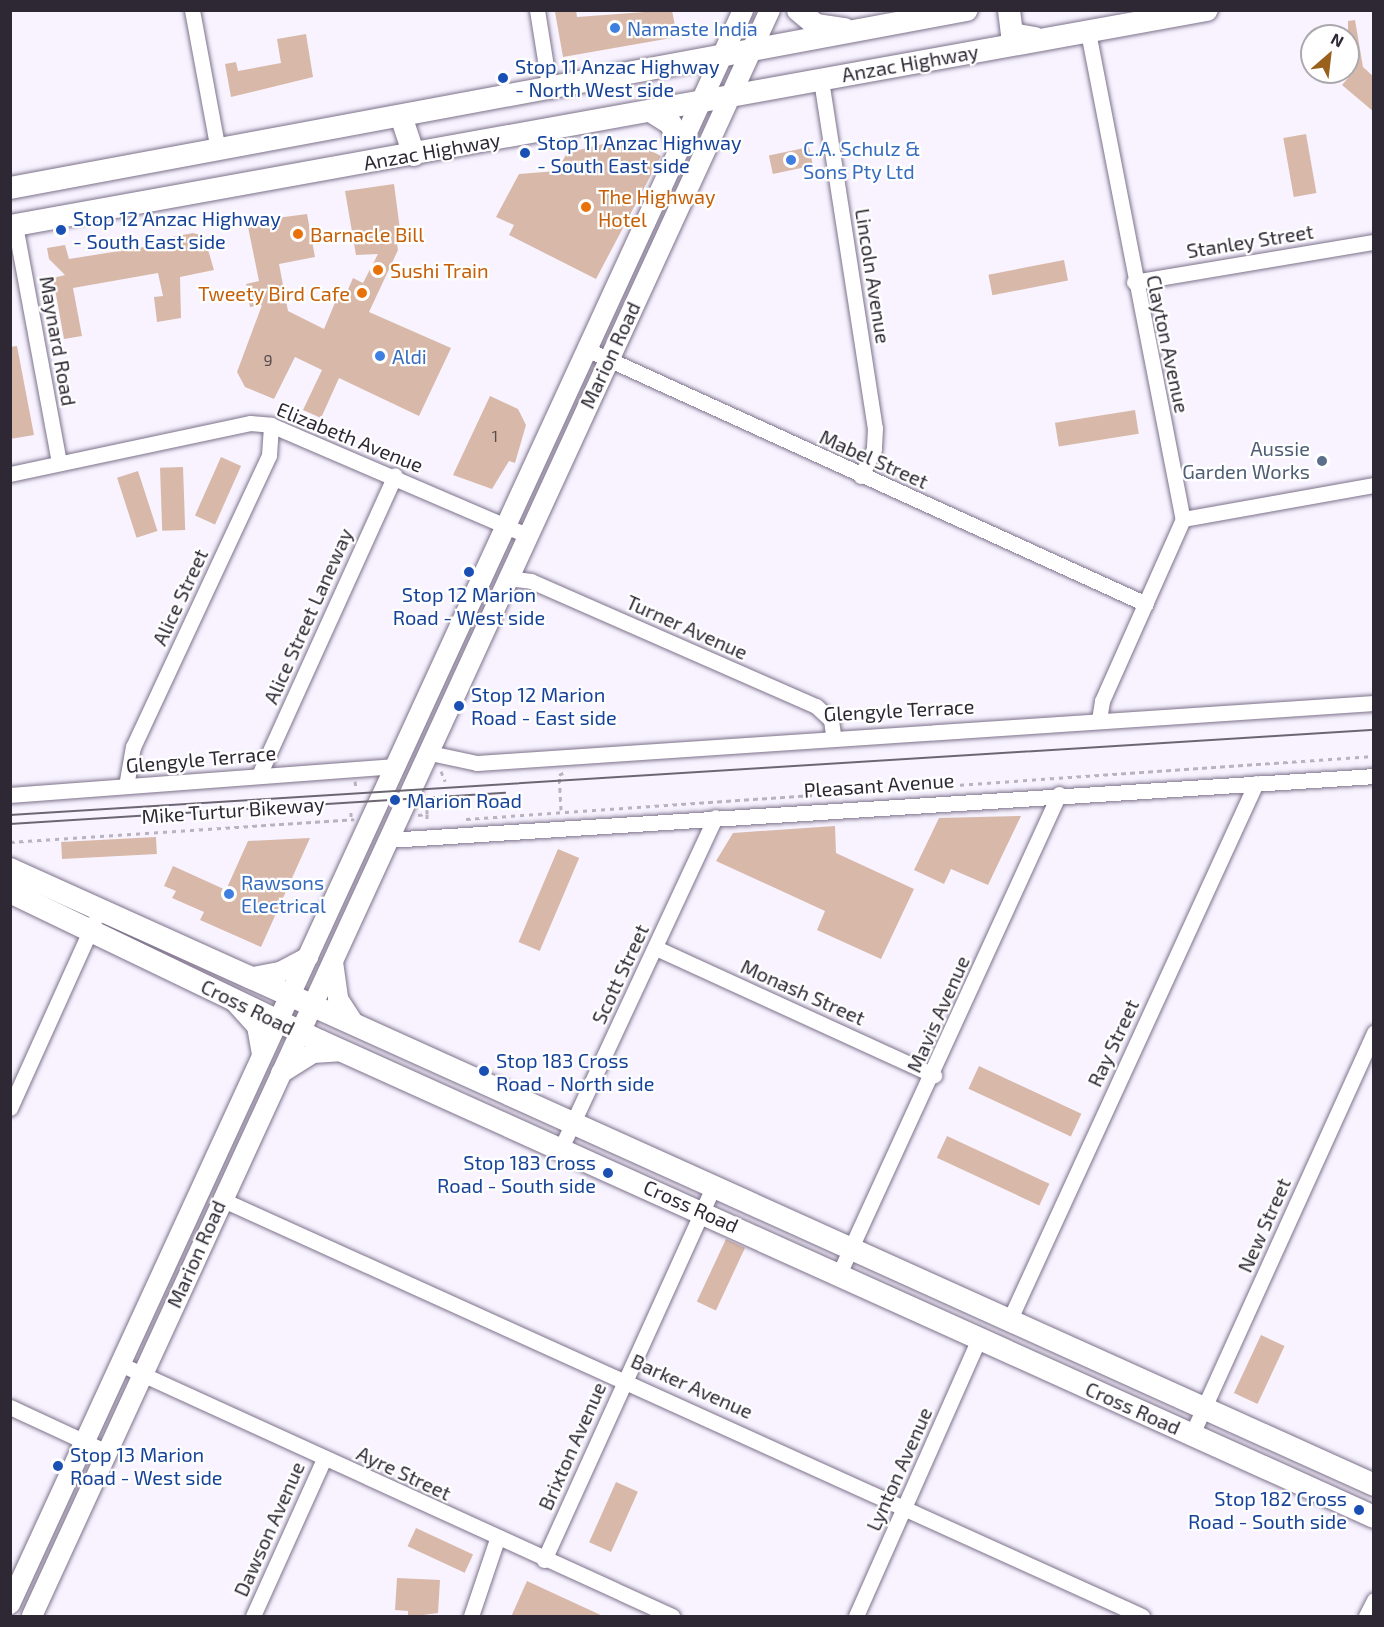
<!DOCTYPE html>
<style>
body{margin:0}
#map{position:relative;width:1384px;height:1627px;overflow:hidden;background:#f8f3ff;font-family:"Exo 2",sans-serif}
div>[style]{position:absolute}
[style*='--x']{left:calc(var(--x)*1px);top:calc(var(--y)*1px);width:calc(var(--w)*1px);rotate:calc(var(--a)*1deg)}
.building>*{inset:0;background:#d8b9a9;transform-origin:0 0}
.path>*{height:3px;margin-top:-1.5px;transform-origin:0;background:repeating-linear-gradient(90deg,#b8b3be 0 4.5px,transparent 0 9px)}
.roads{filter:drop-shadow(0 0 2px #7d728b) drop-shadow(0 0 2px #7d728b)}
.minor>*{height:15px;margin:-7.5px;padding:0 7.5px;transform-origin:7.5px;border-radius:7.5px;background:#fff}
.major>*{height:20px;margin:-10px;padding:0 10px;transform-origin:10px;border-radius:10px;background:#fff}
.highway>*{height:22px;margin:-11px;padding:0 11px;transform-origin:11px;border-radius:11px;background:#fff}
.tram>*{height:1.5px;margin:-0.75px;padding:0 0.75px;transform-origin:0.75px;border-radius:0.75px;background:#6b6671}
.dots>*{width:16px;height:16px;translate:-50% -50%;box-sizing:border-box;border:3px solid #fff;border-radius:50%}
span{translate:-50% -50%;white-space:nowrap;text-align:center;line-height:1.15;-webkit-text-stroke:4.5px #fff;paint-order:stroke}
.number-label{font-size:16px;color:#584c50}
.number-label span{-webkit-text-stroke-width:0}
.shop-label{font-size:20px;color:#366cbe}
.left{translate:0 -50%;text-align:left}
.street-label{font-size:20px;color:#2d2833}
.transit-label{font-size:20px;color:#164399}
.right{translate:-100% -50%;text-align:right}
.food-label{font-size:20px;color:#c56008}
.service-label{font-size:20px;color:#4e5e75}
.frame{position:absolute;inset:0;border:12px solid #2d2833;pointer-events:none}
.north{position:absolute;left:1300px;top:24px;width:60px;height:60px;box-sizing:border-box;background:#fff;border:2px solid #aba9ad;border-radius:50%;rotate:28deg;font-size:16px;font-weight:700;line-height:24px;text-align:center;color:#2d2833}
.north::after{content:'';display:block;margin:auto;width:21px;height:27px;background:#99611b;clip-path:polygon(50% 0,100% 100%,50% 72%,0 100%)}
</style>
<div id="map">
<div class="building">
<div style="clip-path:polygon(576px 10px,577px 17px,672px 10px,677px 37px,563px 57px,555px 12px)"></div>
<div style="clip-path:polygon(1355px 20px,1363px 67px,1374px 77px,1374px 112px,1342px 85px,1348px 78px,1348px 21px)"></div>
<div style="clip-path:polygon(306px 34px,313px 77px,231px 97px,225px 64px,236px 62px,238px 71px,281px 63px,277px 39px)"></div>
<div style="left:1306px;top:134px;width:60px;height:23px;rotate:80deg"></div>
<div style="clip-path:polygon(627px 138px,661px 156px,596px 279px,509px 235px,514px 225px,496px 217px,519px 174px,557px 171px,567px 153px)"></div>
<div style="left:809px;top:147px;width:19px;height:41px;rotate:78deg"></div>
<div style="clip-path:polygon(394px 184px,401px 237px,396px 237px,398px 250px,369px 312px,451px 348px,419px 416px,339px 378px,321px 418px,303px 410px,322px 370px,295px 357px,274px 399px,245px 387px,237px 372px,262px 305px,250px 307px,246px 284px,259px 281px,247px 222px,307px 214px,315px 257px,279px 264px,288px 311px,324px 329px,337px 298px,343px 301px,353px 278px,363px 283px,378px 254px,356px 255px,345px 191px)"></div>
<div style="clip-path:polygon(193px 233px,204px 236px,214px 270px,180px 277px,181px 318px,157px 322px,154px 297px,163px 296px,158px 273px,73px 288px,82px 336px,64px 339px,53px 278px,65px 275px,49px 259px,47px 248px,65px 245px,69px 259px,157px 245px,156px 240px)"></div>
<div style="left:1064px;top:260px;width:21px;height:77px;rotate:79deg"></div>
<div style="clip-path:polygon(17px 346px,34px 435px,10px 439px,10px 347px)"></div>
<div style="clip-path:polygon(490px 396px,518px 409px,526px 425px,515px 463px,509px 461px,492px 489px,453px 475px)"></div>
<div style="left:1135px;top:410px;width:24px;height:81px;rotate:81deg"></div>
<div style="left:221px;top:457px;width:22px;height:64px;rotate:24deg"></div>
<div style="left:183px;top:467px;width:63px;height:23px;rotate:88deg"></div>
<div style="left:138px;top:471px;width:63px;height:22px;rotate:72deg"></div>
<div style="clip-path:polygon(1021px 816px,988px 885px,951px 869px,944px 884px,914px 870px,939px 818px)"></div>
<div style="clip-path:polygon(835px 826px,836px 853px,914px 889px,881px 959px,817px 930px,825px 911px,716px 861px,733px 833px)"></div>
<div style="left:156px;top:837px;width:17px;height:95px;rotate:87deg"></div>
<div style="clip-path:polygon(310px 838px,261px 947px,200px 920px,204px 912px,172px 898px,176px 891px,164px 886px,173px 866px,226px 890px,248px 841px)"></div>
<div style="left:558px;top:849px;width:23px;height:101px;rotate:23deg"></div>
<div style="left:979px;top:1066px;width:113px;height:25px;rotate:25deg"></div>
<div style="left:947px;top:1136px;width:113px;height:24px;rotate:25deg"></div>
<div style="left:726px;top:1239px;width:21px;height:69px;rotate:25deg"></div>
<div style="left:1261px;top:1335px;width:26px;height:64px;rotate:25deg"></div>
<div style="left:616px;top:1482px;width:24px;height:66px;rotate:24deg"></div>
<div style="left:416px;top:1528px;width:63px;height:20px;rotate:25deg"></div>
<div style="clip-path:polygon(397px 1578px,440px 1580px,438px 1613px,408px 1617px,408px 1611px,395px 1610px)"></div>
<div style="clip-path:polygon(527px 1581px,605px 1617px,511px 1617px)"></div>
</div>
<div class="path">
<div style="--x:441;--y:771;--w:11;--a:68"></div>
<div style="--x:355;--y:781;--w:8;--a:83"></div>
<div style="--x:561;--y:810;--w:35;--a:-93"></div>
<div style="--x:559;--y:775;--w:7;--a:-27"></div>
<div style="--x:427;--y:814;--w:8;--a:-90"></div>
<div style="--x:427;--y:806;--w:12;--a:-5"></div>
<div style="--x:418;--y:815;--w:9;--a:-6"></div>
<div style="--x:427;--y:814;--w:9;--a:90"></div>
<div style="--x:351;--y:817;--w:8;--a:-90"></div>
<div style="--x:466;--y:819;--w:910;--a:-3.97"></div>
<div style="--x:10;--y:842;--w:345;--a:-3.8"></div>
</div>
<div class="roads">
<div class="minor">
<div style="--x:192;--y:10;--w:142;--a:79.5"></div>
<div style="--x:537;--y:10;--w:82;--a:80.9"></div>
<div style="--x:1088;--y:32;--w:496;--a:79"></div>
<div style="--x:1183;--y:519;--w:199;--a:114"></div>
<div style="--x:1102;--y:701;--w:19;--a:99"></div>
<div style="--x:821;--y:80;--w:352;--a:81.2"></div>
<div style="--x:875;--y:428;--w:21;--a:93"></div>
<div style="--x:874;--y:449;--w:30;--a:116"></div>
<div style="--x:15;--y:225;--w:242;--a:79.5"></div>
<div style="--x:1134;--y:282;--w:243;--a:-9.5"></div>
<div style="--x:586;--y:349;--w:615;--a:24.48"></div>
<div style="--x:10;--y:474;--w:245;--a:-12"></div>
<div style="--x:250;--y:423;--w:21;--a:5"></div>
<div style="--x:271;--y:425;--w:278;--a:23.3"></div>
<div style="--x:1183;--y:519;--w:194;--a:-10.1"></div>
<div style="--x:507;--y:578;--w:24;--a:7"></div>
<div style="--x:531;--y:581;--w:311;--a:23.7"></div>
<div style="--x:816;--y:706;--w:21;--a:43"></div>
<div style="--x:831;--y:720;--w:15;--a:82"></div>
<div style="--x:430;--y:753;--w:48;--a:12"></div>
<div style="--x:477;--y:763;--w:899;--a:-3.83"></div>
<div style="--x:259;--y:775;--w:329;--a:-65.6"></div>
<div style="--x:126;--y:786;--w:40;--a:-80"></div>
<div style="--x:133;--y:747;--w:322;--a:-65"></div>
<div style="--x:269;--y:455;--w:30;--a:-86"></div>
<div style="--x:10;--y:795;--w:386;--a:-4.3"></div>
<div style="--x:388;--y:840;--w:988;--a:-3.71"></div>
<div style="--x:656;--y:948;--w:306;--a:24.6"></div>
<div style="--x:10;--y:1108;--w:204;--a:-65.7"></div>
<div style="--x:561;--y:1148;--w:365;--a:-65"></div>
<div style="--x:221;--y:1199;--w:1011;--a:24.36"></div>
<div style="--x:839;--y:1274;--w:528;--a:-65.38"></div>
<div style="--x:1009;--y:1321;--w:592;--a:-65.34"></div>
<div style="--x:120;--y:1364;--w:607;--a:24.54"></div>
<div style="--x:10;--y:1407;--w:107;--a:24.9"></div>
<div style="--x:1192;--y:1434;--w:441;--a:-65.6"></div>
<div style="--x:544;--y:1560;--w:411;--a:-65.6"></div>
<div style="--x:253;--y:1616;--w:172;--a:-65.7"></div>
<div style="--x:471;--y:1616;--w:81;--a:-71.3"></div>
<div style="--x:856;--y:1616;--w:304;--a:-66.1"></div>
<div style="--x:1366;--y:1616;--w:18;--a:-63"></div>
</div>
<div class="major">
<div style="--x:333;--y:962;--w:37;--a:82"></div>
<div style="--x:338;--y:999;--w:31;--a:57"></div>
<div style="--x:249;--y:978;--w:32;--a:-11"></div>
<div style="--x:280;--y:972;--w:32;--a:-28"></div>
<div style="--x:236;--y:1003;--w:31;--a:48"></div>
<div style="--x:257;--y:1026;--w:28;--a:80"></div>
<div style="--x:281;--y:1073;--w:38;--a:-32"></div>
<div style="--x:313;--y:1053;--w:30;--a:-4"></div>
<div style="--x:10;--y:1604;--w:1754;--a:-65.3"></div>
<div style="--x:32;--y:1616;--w:1767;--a:-65.32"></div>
</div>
<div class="highway">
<div style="--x:798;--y:10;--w:23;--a:40"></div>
<div style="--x:816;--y:25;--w:29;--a:8"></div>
<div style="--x:1009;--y:10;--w:24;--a:83"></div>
<div style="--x:1012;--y:34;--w:23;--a:10"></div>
<div style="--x:652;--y:112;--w:22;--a:32"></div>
<div style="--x:671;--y:124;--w:25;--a:69"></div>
<div style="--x:401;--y:116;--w:41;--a:71.6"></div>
<div style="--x:10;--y:188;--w:973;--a:-10.54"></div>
<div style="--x:10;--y:226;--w:1216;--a:-10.23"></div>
<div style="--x:10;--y:869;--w:1497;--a:24.3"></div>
<div style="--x:10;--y:892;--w:344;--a:25.7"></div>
<div style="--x:320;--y:1041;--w:1156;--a:24.3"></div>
</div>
</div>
<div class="tram">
<div style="--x:10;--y:815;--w:1367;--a:-3.57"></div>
<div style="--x:10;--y:824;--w:496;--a:-3.6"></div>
</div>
<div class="dots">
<div style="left:615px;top:28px;background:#3f7fe0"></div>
<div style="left:503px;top:78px;background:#1a4fb4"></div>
<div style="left:525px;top:153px;background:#1a4fb4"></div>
<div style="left:791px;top:160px;background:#3f7fe0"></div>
<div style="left:586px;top:207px;background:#e8710a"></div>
<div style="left:61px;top:230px;background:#1a4fb4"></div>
<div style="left:298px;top:234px;background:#e8710a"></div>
<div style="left:378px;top:270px;background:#e8710a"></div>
<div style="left:362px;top:293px;background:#e8710a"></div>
<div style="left:380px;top:356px;background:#3f7fe0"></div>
<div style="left:1322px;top:461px;background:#5c6f8a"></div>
<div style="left:469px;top:572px;background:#1a4fb4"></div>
<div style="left:459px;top:706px;background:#1a4fb4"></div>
<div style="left:395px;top:800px;background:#1a4fb4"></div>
<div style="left:229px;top:894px;background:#3f7fe0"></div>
<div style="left:484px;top:1071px;background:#1a4fb4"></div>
<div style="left:608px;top:1173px;background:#1a4fb4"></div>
<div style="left:58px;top:1466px;background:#1a4fb4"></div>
<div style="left:1359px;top:1510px;background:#1a4fb4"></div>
</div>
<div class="number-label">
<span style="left:268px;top:360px">9</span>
<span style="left:495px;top:436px">1</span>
</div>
<div class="shop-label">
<span class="left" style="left:627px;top:28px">Namaste India</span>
<span class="left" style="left:803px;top:160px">C.A. Schulz &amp;<br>Sons Pty Ltd</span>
<span class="left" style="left:392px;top:356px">Aldi</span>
<span class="left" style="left:241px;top:894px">Rawsons<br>Electrical</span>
</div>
<div class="street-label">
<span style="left:910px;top:63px;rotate:-10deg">Anzac Highway</span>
<span style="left:432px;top:151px;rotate:-10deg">Anzac Highway</span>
<span style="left:1250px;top:241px;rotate:-9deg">Stanley Street</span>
<span style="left:873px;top:276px;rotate:81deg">Lincoln Avenue</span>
<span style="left:58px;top:341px;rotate:80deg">Maynard Road</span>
<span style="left:1168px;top:344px;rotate:78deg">Clayton Avenue</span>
<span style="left:610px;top:355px;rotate:-65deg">Marion Road</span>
<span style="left:350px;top:437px;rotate:22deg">Elizabeth Avenue</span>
<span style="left:874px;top:459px;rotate:24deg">Mabel Street</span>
<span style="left:180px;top:597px;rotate:-65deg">Alice Street</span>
<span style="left:308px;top:616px;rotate:-66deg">Alice Street Laneway</span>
<span style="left:687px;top:627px;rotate:24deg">Turner Avenue</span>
<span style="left:899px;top:710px;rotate:-3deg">Glengyle Terrace</span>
<span style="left:201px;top:759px;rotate:-5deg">Glengyle Terrace</span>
<span style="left:879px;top:785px;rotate:-4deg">Pleasant Avenue</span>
<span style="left:233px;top:810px;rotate:-4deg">Mike Turtur Bikeway</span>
<span style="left:620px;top:974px;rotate:-65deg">Scott Street</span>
<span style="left:803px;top:992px;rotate:24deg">Monash Street</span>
<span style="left:248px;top:1007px;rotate:26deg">Cross Road</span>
<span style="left:938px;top:1014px;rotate:-66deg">Mavis Avenue</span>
<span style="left:1113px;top:1043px;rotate:-65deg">Ray Street</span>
<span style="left:691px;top:1206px;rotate:24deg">Cross Road</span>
<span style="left:1264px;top:1225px;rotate:-66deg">New Street</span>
<span style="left:196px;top:1254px;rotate:-66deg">Marion Road</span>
<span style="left:692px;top:1386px;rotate:24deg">Barker Avenue</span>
<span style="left:1133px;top:1408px;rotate:24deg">Cross Road</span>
<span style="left:572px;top:1446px;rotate:-66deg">Brixton Avenue</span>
<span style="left:899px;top:1469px;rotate:-66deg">Lynton Avenue</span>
<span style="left:404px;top:1473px;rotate:25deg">Ayre Street</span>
<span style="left:269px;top:1529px;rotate:-66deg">Dawson Avenue</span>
</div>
<div class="transit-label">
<span class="left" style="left:515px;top:78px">Stop 11 Anzac Highway<br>- North West side</span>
<span class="left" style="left:537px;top:154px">Stop 11 Anzac Highway<br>- South East side</span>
<span class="left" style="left:73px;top:230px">Stop 12 Anzac Highway<br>- South East side</span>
<span style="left:469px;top:606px">Stop 12 Marion<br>Road - West side</span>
<span class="left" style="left:471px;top:706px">Stop 12 Marion<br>Road - East side</span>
<span class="left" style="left:407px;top:800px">Marion Road</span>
<span class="left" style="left:496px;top:1072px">Stop 183 Cross<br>Road - North side</span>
<span class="right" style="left:596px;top:1174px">Stop 183 Cross<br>Road - South side</span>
<span class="left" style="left:70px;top:1466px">Stop 13 Marion<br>Road - West side</span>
<span class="right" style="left:1347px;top:1510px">Stop 182 Cross<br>Road - South side</span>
</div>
<div class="food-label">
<span class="left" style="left:598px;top:208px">The Highway<br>Hotel</span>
<span class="left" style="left:310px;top:234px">Barnacle Bill</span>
<span class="left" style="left:390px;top:270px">Sushi Train</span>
<span class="right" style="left:350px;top:293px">Tweety Bird Cafe</span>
</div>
<div class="service-label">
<span class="right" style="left:1310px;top:460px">Aussie<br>Garden Works</span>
</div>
<div class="frame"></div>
<div class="north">N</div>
</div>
